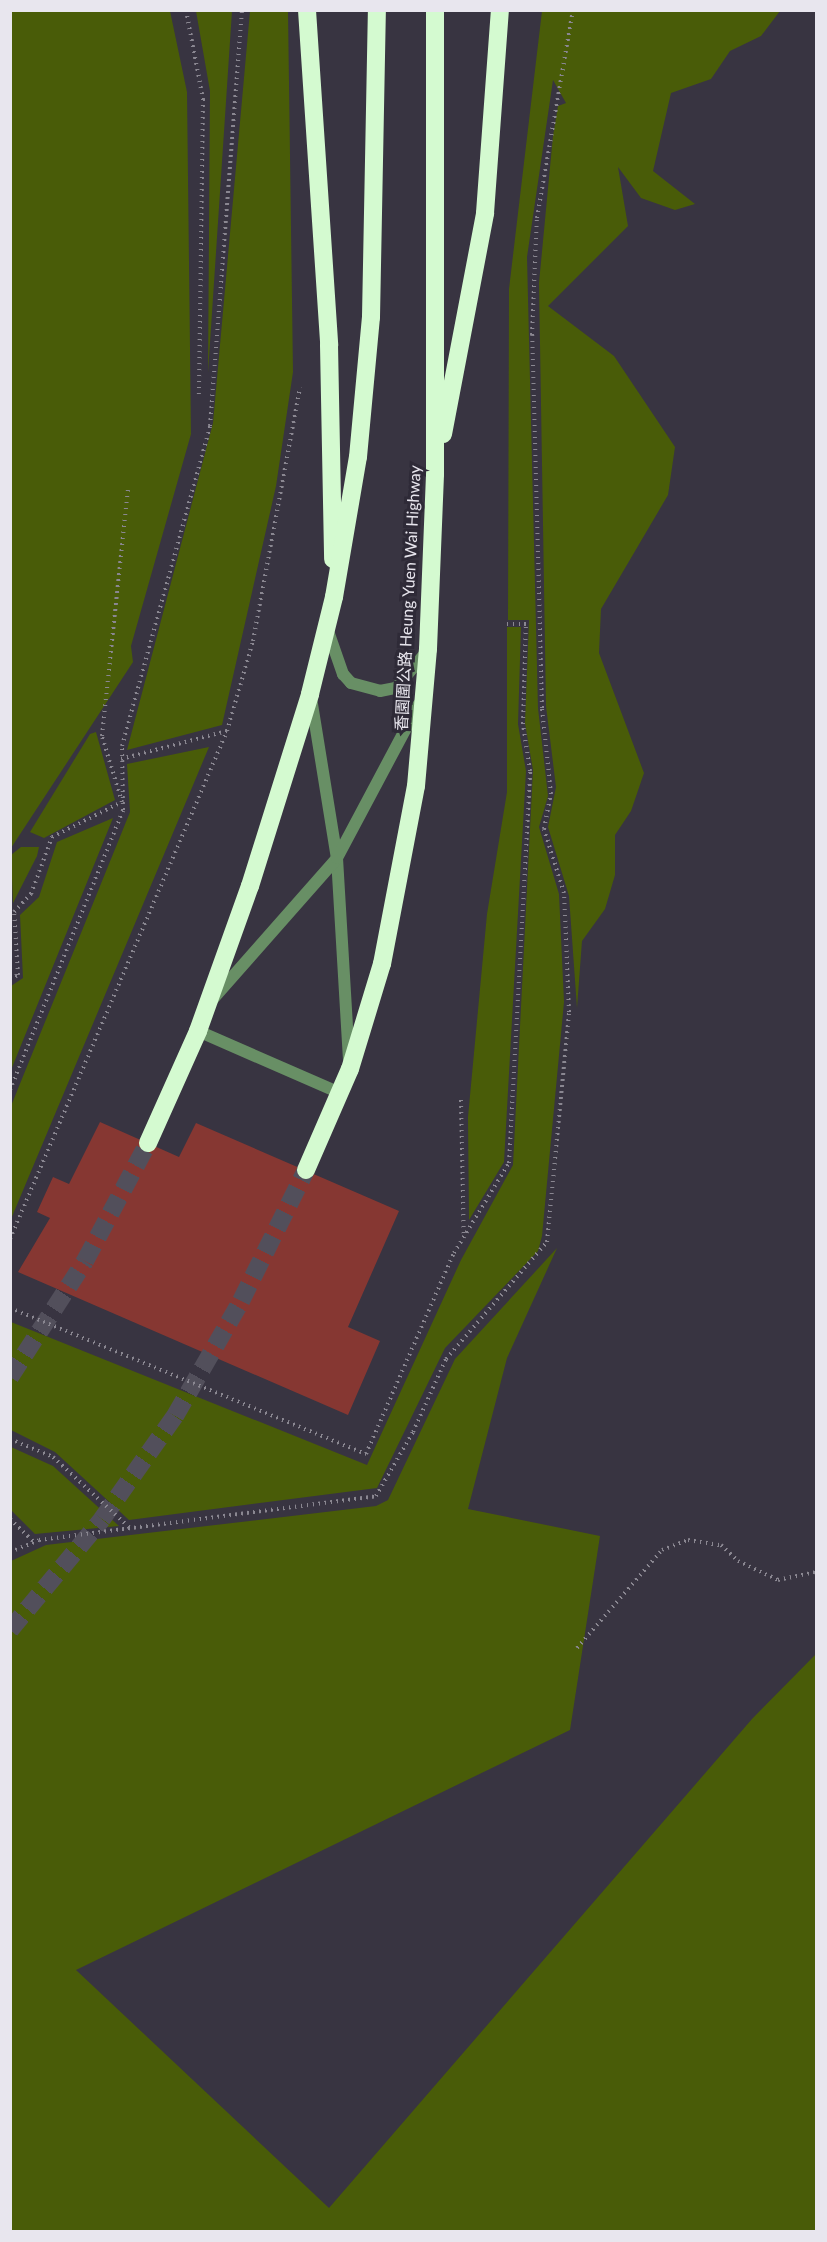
<!DOCTYPE html>
<meta charset="utf-8">
<style>
body{margin:0}
#map{position:relative;width:827px;height:2242px;overflow:hidden;background:#383441;font-family:Lato,"Noto Sans SC",sans-serif}
div>[style]{position:absolute}
[style*='--x']{left:calc(var(--x)*1px);top:calc(var(--y)*1px);width:calc(var(--w)*1px);rotate:calc(var(--a)*1deg)}
.green>*{inset:0;background:#495c08}
.building>*{inset:0;background:#863732}
.highway-tunnel>*{height:18px;margin-top:-9px;transform-origin:0;background:repeating-linear-gradient(90deg,#524f5b 0 18px,transparent 0 27px)}
.path>*{height:4px;margin-top:-2px;transform-origin:0;background:repeating-linear-gradient(90deg,#8a8791 0 1.5px,transparent 0 6px)}
.lane>*{height:12px;margin:-6px;padding:0 6px;transform-origin:6px;border-radius:6px;background:#688f65}
.highway>*{height:18px;margin:-9px;padding:0 9px;transform-origin:9px;border-radius:9px;background:#d4fad0}
span{translate:-50% -50%;white-space:nowrap;text-align:center;line-height:1.15;-webkit-text-stroke:6px #2e2a37;paint-order:stroke}
.street-label{font-size:16px;color:#e8e6ee}
.frame{position:absolute;inset:0;border:12px solid #e8e6ee;pointer-events:none}
</style>
<div id="map">
<div class="green">
<div style="clip-path:polygon(11px 10px,170px 11px,187px 92px,191px 434px,131px 646px,133px 662px,11px 848px)"></div>
<div style="clip-path:polygon(196px 11px,232px 11px,208px 373px,210px 91px)"></div>
<div style="clip-path:polygon(250px 11px,288px 11px,293px 372px,276px 486px,222px 725px,127px 750px,213px 423px)"></div>
<div style="clip-path:polygon(542px 11px,780px 11px,761px 36px,730px 51px,711px 79px,671px 93px,653px 171px,695px 204px,675px 210px,641px 198px,618px 167px,628px 226px,548px 306px,614px 356px,675px 447px,668px 495px,601px 609px,599px 653px,644px 773px,631px 811px,615px 835px,615px 875px,605px 909px,582px 941px,577px 1008px,569px 896px,548px 827px,556px 787px,546px 706px,539px 283px,553px 136px,558px 106px,566px 103px,553px 80px,527px 257px,538px 708px,548px 796px,539px 827px,559px 894px,564px 1002px,542px 1236px,538px 1251px,445px 1348px,377px 1488px,129px 1520px,55px 1452px,11px 1430px,11px 1322px,367px 1465px,461px 1260px,513px 1165px,533px 770px,525px 723px,529px 620px,508px 620px,509px 289px)"></div>
<div style="clip-path:polygon(507px 627px,521px 627px,518px 724px,526px 771px,504px 1162px,469px 1220px,468px 1117px,487px 914px,507px 792px)"></div>
<div style="clip-path:polygon(96px 732px,115px 800px,44px 838px,30px 832px,90px 734px)"></div>
<div style="clip-path:polygon(209px 747px,11px 1219px,11px 1106px,130px 812px,127px 764px)"></div>
<div style="clip-path:polygon(113px 818px,11px 1070px,11px 986px,23px 978px,20px 915px,39px 897px,57px 842px)"></div>
<div style="clip-path:polygon(21px 847px,39px 847px,37px 856px,13px 903px,11px 855px)"></div>
<div style="clip-path:polygon(557px 1248px,507px 1358px,468px 1509px,600px 1536px,570px 1730px,76px 1970px,329px 2208px,752px 1719px,816px 1654px,816px 2231px,11px 2231px,11px 1561px,46px 1545px,376px 1506px,388px 1500px,455px 1359px)"></div>
<div style="clip-path:polygon(11px 1447px,53px 1466px,119px 1526px,35px 1534px,11px 1510px)"></div>
</div>
<div class="building">
<div style="clip-path:polygon(100px 1122px,179px 1157px,196px 1123px,399px 1211px,348px 1327px,380px 1341px,348px 1415px,18px 1272px,50px 1218px,37px 1212px,53px 1177px,69px 1184px)"></div>
</div>
<div class="highway-tunnel">
<div style="--x:10;--y:1377;--w:138;--a:-57.1"></div>
<div style="--x:85;--y:1261;--w:134;--a:-61.9"></div>
<div style="--x:10;--y:1630;--w:144;--a:-50.3"></div>
<div style="--x:102;--y:1519;--w:126;--a:-54.7"></div>
<div style="--x:175;--y:1416;--w:133;--a:-60.1"></div>
<div style="--x:241;--y:1301;--w:146;--a:-63.6"></div>
</div>
<div class="path">
<div style="--x:186;--y:10;--w:91;--a:79.2"></div>
<div style="--x:203;--y:99;--w:297;--a:90.8"></div>
<div style="--x:121;--y:759;--w:110;--a:-14.8"></div>
<div style="--x:227;--y:731;--w:94;--a:-73.9"></div>
<div style="--x:253;--y:641;--w:258;--a:-79.5"></div>
<div style="--x:10;--y:979;--w:9;--a:-27"></div>
<div style="--x:18;--y:975;--w:63;--a:-93.6"></div>
<div style="--x:14;--y:912;--w:25;--a:-47"></div>
<div style="--x:31;--y:894;--w:61;--a:-69.8"></div>
<div style="--x:52;--y:837;--w:78;--a:-26.6"></div>
<div style="--x:122;--y:802;--w:69;--a:-106.9"></div>
<div style="--x:102;--y:736;--w:250;--a:-84"></div>
<div style="--x:10;--y:1090;--w:302;--a:-68"></div>
<div style="--x:123;--y:810;--w:64;--a:-90.9"></div>
<div style="--x:122;--y:746;--w:332;--a:-74.6"></div>
<div style="--x:210;--y:426;--w:417;--a:-85.6"></div>
<div style="--x:461;--y:1100;--w:138;--a:88.8"></div>
<div style="--x:10;--y:1239;--w:552;--a:-66.87"></div>
<div style="--x:10;--y:1308;--w:385;--a:22.3"></div>
<div style="--x:366;--y:1454;--w:219;--a:-66.4"></div>
<div style="--x:454;--y:1253;--w:105;--a:-58.6"></div>
<div style="--x:509;--y:1163;--w:393;--a:-86.9"></div>
<div style="--x:530;--y:771;--w:48;--a:-98.5"></div>
<div style="--x:523;--y:724;--w:100;--a:-88.3"></div>
<div style="--x:526;--y:624;--w:22;--a:180"></div>
<div style="--x:10;--y:1439;--w:47;--a:22.7"></div>
<div style="--x:53;--y:1457;--w:105;--a:42.7"></div>
<div style="--x:10;--y:1519;--w:33;--a:44"></div>
<div style="--x:10;--y:1552;--w:31;--a:-22"></div>
<div style="--x:39;--y:1540;--w:340;--a:-7.4"></div>
<div style="--x:376;--y:1496;--w:74;--a:-60"></div>
<div style="--x:413;--y:1432;--w:80;--a:-65.7"></div>
<div style="--x:446;--y:1359;--w:155;--a:-49.2"></div>
<div style="--x:547;--y:1242;--w:231;--a:-84.5"></div>
<div style="--x:569;--y:1012;--w:119;--a:-92.4"></div>
<div style="--x:564;--y:893;--w:67;--a:-107.4"></div>
<div style="--x:544;--y:829;--w:36;--a:-79"></div>
<div style="--x:551;--y:794;--w:86;--a:-96"></div>
<div style="--x:542;--y:708;--w:373;--a:-91.5"></div>
<div style="--x:532;--y:335;--w:117;--a:-87.6"></div>
<div style="--x:537;--y:218;--w:211;--a:-80.2"></div>
<div style="--x:577;--y:1648;--w:130;--a:-49.1"></div>
<div style="--x:662;--y:1550;--w:28;--a:-21"></div>
<div style="--x:688;--y:1540;--w:33;--a:9"></div>
<div style="--x:721;--y:1545;--w:23;--a:43"></div>
<div style="--x:738;--y:1561;--w:44;--a:25.4"></div>
<div style="--x:778;--y:1580;--w:39;--a:-12"></div>
</div>
<div class="lane">
<div style="--x:328;--y:631;--w:46;--a:70.8"></div>
<div style="--x:343;--y:674;--w:12;--a:48"></div>
<div style="--x:351;--y:683;--w:30;--a:15"></div>
<div style="--x:380;--y:691;--w:16;--a:-11"></div>
<div style="--x:396;--y:688;--w:50;--a:-49.9"></div>
<div style="--x:311;--y:698;--w:162;--a:80.8"></div>
<div style="--x:337;--y:858;--w:201;--a:86.6"></div>
<div style="--x:212;--y:1000;--w:189;--a:-48.6"></div>
<div style="--x:337;--y:858;--w:174;--a:-62"></div>
<div style="--x:198;--y:1031;--w:155;--a:23.6"></div>
</div>
<div class="highway">
<div style="--x:307;--y:10;--w:336;--a:86.2"></div>
<div style="--x:329;--y:345;--w:214;--a:88.9"></div>
<div style="--x:443;--y:434;--w:225;--a:-79.2"></div>
<div style="--x:485;--y:213;--w:204;--a:-85.8"></div>
<div style="--x:148;--y:1143;--w:123;--a:-65.9"></div>
<div style="--x:198;--y:1031;--w:154;--a:-70.3"></div>
<div style="--x:250;--y:886;--w:201;--a:-72.6"></div>
<div style="--x:310;--y:694;--w:100;--a:-76.1"></div>
<div style="--x:334;--y:597;--w:142;--a:-80.3"></div>
<div style="--x:358;--y:457;--w:141;--a:-84.7"></div>
<div style="--x:371;--y:317;--w:307;--a:-88.9"></div>
<div style="--x:306;--y:1170;--w:110;--a:-66.5"></div>
<div style="--x:350;--y:1069;--w:110;--a:-73.1"></div>
<div style="--x:382;--y:964;--w:181;--a:-79.2"></div>
<div style="--x:416;--y:786;--w:138;--a:-85"></div>
<div style="--x:428;--y:649;--w:175;--a:-87.7"></div>
<div style="--x:435;--y:474;--w:464;--a:-90"></div>
</div>
<div class="street-label">
<span style="left:408px;top:598px;rotate:-87deg">香園圍公路 Heung Yuen Wai Highway</span>
</div>
<div class="frame"></div>
</div>
